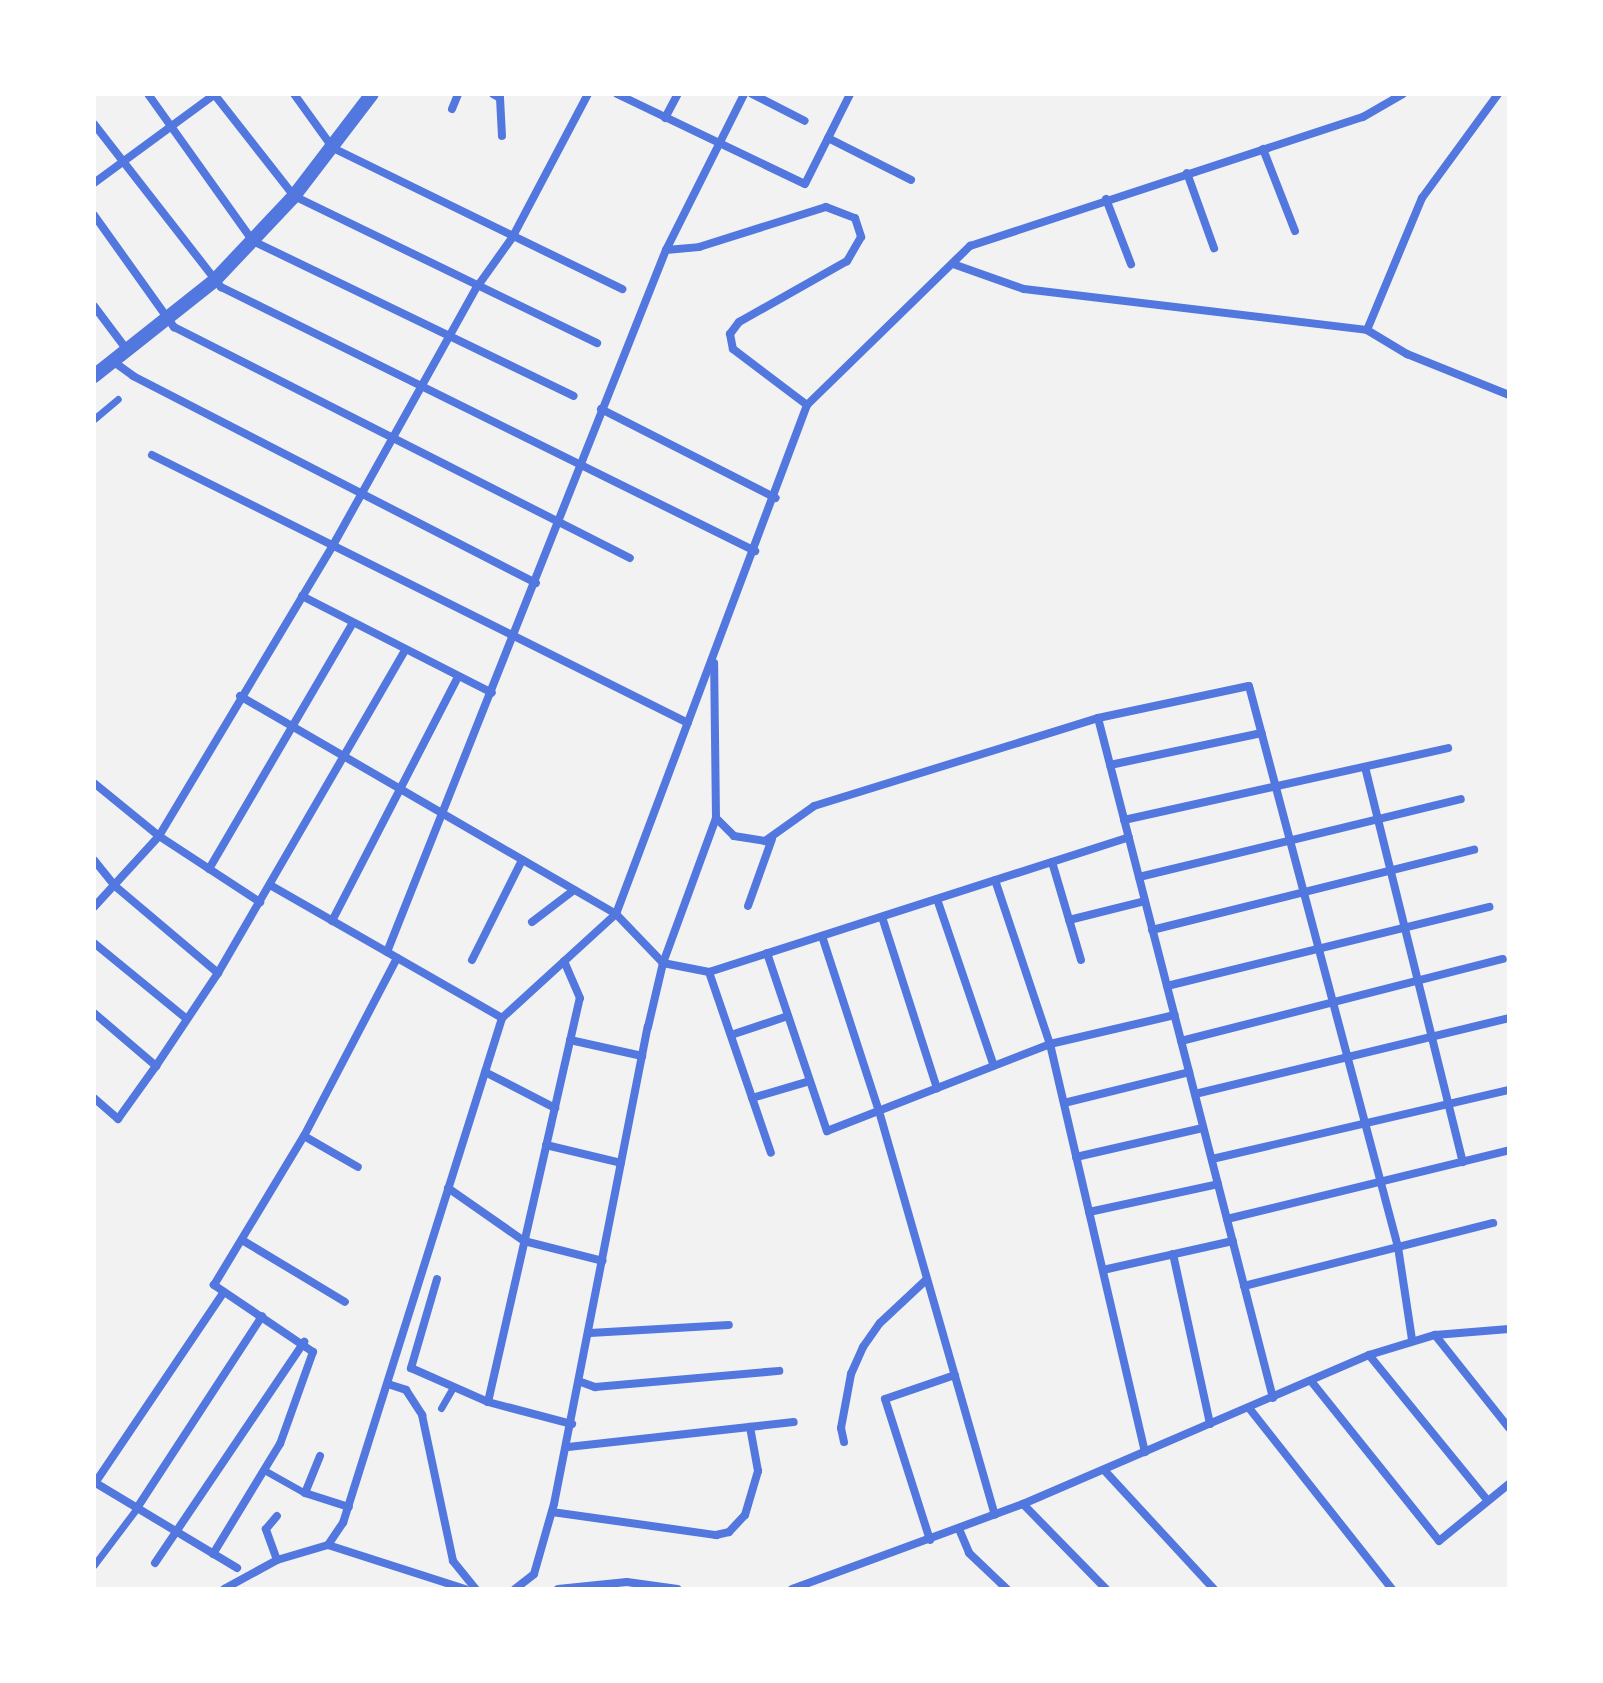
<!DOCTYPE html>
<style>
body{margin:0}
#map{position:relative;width:1603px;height:1683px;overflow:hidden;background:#f2f2f2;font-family:"DM Sans",sans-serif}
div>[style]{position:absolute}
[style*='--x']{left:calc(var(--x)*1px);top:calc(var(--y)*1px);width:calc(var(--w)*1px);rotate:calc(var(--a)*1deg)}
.pedestrian>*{height:7px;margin:-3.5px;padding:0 3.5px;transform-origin:3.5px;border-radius:3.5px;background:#5277de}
.minor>*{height:8px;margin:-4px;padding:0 4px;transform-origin:4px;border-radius:4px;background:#5277de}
.tertiary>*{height:14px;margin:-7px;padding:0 7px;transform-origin:7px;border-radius:7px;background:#5277de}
span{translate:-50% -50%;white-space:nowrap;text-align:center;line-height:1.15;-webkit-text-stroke:6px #fff;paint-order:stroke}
.frame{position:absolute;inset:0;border:96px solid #fff;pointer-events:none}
</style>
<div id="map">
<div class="pedestrian">
<div style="--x:94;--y:419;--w:31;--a:-40"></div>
<div style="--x:441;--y:1408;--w:24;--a:-60"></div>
<div style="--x:264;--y:1470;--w:47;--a:29.3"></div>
<div style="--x:94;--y:1565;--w:71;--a:-53"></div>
</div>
<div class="minor">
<div style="--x:148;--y:94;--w:181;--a:54.5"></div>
<div style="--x:253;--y:241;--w:356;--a:25.8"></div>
<div style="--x:214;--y:94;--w:130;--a:51.9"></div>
<div style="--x:294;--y:196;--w:337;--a:25.9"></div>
<div style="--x:294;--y:94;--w:67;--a:54.2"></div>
<div style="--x:333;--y:148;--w:322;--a:26"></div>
<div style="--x:493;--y:94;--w:8;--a:30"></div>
<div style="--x:500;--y:98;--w:38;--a:87"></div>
<div style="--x:617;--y:94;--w:208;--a:25.6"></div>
<div style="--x:805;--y:184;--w:101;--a:-63.4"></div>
<div style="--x:752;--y:94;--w:59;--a:27"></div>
<div style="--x:452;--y:109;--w:16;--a:-68"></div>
<div style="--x:665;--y:118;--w:27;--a:-62"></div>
<div style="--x:94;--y:124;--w:207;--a:52.1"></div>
<div style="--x:221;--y:287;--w:596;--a:26.31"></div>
<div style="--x:828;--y:138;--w:93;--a:26.8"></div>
<div style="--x:1263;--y:149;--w:88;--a:68.7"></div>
<div style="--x:1187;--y:173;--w:80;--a:70.2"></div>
<div style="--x:94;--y:183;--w:150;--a:-36.3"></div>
<div style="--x:1106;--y:199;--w:70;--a:69"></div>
<div style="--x:94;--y:215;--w:138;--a:54.5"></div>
<div style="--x:174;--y:327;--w:511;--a:26.87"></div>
<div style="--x:666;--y:250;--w:33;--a:-5"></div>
<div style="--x:699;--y:247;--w:133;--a:-17.5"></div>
<div style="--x:826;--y:207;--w:31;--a:21"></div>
<div style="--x:855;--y:218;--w:20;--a:72"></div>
<div style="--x:861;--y:237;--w:28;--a:120"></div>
<div style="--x:847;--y:261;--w:124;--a:150.5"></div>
<div style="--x:739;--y:322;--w:15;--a:127"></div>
<div style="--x:730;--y:334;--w:15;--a:79"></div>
<div style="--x:733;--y:349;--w:93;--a:37.1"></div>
<div style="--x:953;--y:264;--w:75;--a:19.4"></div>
<div style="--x:1024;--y:289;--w:345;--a:6.8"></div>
<div style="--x:1367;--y:330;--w:47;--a:31"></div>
<div style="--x:1407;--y:354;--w:110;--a:21.9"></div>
<div style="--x:94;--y:306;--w:55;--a:53.1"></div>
<div style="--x:1367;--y:330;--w:143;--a:-67.4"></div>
<div style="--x:1422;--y:198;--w:129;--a:-53.8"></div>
<div style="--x:114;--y:362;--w:24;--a:36"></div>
<div style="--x:133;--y:376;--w:453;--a:27.2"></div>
<div style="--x:601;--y:409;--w:196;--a:27"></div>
<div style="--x:152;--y:455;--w:599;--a:26.57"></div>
<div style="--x:302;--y:596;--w:213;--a:27"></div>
<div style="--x:240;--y:696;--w:435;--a:30.1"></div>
<div style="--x:616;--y:914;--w:68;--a:46.2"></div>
<div style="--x:1098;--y:718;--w:702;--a:75.57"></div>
<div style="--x:1110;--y:765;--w:155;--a:-11.9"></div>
<div style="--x:1365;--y:767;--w:407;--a:76.1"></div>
<div style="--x:94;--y:783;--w:84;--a:39.2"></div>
<div style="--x:159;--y:836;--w:121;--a:33.2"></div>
<div style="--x:716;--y:818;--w:25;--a:45"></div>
<div style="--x:734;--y:836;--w:31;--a:9"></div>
<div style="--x:765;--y:841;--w:60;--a:-35.5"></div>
<div style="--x:814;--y:806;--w:297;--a:-17.2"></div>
<div style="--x:1098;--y:718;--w:154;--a:-12"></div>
<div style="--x:1249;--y:686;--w:580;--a:75.13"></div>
<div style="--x:1398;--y:1247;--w:94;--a:81.4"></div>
<div style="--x:1124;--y:820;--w:332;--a:-12.5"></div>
<div style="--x:94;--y:860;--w:33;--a:51"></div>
<div style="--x:115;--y:886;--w:135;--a:40.2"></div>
<div style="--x:1052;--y:862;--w:102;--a:73.5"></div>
<div style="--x:209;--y:869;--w:285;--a:-59.7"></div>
<div style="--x:1139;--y:877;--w:331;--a:-13.6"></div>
<div style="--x:995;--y:880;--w:173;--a:71.5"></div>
<div style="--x:1050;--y:1044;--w:419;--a:76.9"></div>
<div style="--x:270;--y:885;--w:267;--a:29.8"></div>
<div style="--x:937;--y:899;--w:176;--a:71.2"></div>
<div style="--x:748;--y:906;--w:71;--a:-70.3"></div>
<div style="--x:94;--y:907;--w:96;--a:-47.5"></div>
<div style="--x:159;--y:836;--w:337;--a:-59.1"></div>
<div style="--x:332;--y:547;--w:298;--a:-60.9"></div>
<div style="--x:477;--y:287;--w:60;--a:-54.5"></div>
<div style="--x:512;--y:238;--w:163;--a:-62.2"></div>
<div style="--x:882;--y:917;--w:180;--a:72.2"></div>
<div style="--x:1069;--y:920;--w:78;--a:-14"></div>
<div style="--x:332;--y:921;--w:275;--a:-62.7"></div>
<div style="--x:532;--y:922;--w:53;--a:-37.3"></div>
<div style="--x:1152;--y:930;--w:332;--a:-14"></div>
<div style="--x:822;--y:936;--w:184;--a:72"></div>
<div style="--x:879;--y:1111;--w:420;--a:74"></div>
<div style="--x:94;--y:943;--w:120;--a:39.3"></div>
<div style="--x:387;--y:952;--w:755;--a:-68.33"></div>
<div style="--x:666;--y:250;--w:174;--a:-63.4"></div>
<div style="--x:767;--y:953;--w:188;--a:71.4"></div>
<div style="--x:827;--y:1131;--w:239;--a:-21.3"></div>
<div style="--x:1050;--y:1044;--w:128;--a:-13.1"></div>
<div style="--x:472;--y:960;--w:112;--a:-63.4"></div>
<div style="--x:663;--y:963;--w:47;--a:11.1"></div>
<div style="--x:709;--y:972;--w:441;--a:-17.8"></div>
<div style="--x:709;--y:972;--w:191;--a:71.1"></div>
<div style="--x:1167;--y:986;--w:332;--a:-13.8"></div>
<div style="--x:94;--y:1013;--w:82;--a:40.5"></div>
<div style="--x:731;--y:1035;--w:60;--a:-18.4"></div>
<div style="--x:570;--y:1040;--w:74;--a:12.5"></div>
<div style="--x:1181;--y:1041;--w:332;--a:-14.3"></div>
<div style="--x:485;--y:1072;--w:79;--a:27.2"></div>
<div style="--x:1195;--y:1094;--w:323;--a:-13.6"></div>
<div style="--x:94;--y:1098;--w:32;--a:41"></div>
<div style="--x:118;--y:1119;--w:65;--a:-54.4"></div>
<div style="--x:156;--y:1066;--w:112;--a:-56.3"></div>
<div style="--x:218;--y:973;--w:373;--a:-59.9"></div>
<div style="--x:752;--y:1098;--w:60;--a:-16.3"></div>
<div style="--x:1064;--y:1103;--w:129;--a:-13.9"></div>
<div style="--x:304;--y:1136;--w:62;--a:29.9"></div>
<div style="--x:546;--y:1145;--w:77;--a:13.5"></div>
<div style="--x:1076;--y:1157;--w:130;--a:-12.9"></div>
<div style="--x:1212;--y:1159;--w:305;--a:-13.1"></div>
<div style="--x:448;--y:1188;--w:93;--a:34.9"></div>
<div style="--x:524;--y:1241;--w:81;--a:14.2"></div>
<div style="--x:1089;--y:1212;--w:132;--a:-12.2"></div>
<div style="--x:1227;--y:1219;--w:290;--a:-13.7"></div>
<div style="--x:242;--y:1240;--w:120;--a:31"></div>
<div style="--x:1173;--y:1254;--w:174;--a:77.7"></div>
<div style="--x:1103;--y:1270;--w:133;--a:-12.6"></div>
<div style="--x:437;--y:1279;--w:93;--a:106.3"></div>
<div style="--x:411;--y:1368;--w:84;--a:23.8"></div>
<div style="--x:488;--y:1402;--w:87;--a:14.7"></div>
<div style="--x:1244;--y:1286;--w:257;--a:-14.2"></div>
<div style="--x:590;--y:1333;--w:139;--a:-3.3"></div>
<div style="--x:1435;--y:1335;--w:119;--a:51.5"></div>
<div style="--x:1369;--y:1355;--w:188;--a:50.8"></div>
<div style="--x:1311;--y:1381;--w:205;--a:51.3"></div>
<div style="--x:1439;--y:1541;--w:90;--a:-39.2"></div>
<div style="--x:581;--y:1382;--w:15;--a:20"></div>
<div style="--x:595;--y:1387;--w:185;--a:-5"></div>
<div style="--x:388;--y:1384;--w:19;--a:18"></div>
<div style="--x:406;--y:1390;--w:30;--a:57"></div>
<div style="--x:422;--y:1415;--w:149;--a:78"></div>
<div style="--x:453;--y:1561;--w:36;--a:51"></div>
<div style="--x:488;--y:1402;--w:414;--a:-77.2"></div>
<div style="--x:580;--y:998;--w:40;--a:-113.4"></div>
<div style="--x:1249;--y:1408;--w:231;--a:51.7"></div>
<div style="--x:844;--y:1442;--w:14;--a:-102"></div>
<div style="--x:841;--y:1428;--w:55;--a:-79.5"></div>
<div style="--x:851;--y:1374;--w:30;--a:-66"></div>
<div style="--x:863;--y:1347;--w:29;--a:-55"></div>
<div style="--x:880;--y:1323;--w:64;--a:-43.1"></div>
<div style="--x:568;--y:1447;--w:227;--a:-6.3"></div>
<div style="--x:320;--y:1456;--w:40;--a:112"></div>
<div style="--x:305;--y:1493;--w:46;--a:17.7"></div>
<div style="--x:1104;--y:1470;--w:162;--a:47.3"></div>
<div style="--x:94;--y:1482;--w:167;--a:31"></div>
<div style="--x:95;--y:1483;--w:230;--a:-56"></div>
<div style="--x:1023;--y:1504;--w:119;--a:45.7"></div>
<div style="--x:137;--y:1508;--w:229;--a:-56.9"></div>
<div style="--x:552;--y:1512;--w:166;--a:8"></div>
<div style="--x:716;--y:1535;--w:13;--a:-13"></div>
<div style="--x:729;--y:1532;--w:23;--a:-47"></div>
<div style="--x:745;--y:1515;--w:46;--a:-73.5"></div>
<div style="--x:758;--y:1471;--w:45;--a:-100.3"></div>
<div style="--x:959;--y:1529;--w:26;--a:67"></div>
<div style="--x:969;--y:1553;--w:52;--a:43.5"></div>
<div style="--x:930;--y:1540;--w:148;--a:-107.7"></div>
<div style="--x:885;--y:1399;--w:74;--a:-18.9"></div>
<div style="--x:328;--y:1545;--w:144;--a:17.8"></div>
<div style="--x:213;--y:1554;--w:129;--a:-58.7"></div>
<div style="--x:280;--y:1444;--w:98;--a:-70.3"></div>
<div style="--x:313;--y:1352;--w:120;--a:-145.9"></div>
<div style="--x:214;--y:1285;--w:174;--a:-58.9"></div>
<div style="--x:304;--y:1136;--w:201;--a:-62.4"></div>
<div style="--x:277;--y:1560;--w:33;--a:-110"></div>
<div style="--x:266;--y:1529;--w:17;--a:-50"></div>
<div style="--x:155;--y:1563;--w:267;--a:-56"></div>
<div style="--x:224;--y:1589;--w:60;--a:-28.7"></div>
<div style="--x:277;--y:1560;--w:53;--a:-16.4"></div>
<div style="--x:328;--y:1545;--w:27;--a:-56"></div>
<div style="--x:343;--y:1523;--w:529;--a:-72.52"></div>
<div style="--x:502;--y:1018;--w:154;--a:-42.4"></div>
<div style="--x:616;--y:914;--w:544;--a:-69.43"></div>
<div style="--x:807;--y:405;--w:228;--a:-44.3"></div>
<div style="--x:970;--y:246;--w:414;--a:-18.2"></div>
<div style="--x:1363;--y:117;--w:46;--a:-29.9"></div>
<div style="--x:515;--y:1589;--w:24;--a:-38"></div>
<div style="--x:534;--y:1574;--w:73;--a:-74.1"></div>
<div style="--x:554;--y:1504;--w:486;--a:-78.9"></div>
<div style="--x:648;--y:1027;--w:66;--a:-76.8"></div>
<div style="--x:663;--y:963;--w:154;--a:-69.9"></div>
<div style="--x:716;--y:818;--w:155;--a:-90.7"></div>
<div style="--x:558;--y:1589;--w:69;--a:-5.8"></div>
<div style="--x:627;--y:1582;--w:51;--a:7.8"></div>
<div style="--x:792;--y:1589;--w:246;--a:-20.2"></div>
<div style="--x:1023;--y:1504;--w:377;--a:-23.3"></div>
<div style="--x:1369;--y:1355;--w:69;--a:-16.9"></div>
<div style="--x:1435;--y:1335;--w:74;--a:-4.6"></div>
</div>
<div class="tertiary">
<div style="--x:94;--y:376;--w:153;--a:-38.4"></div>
<div style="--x:214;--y:281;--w:117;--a:-46.7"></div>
<div style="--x:294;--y:196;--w:128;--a:-52.6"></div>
</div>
<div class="frame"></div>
</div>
